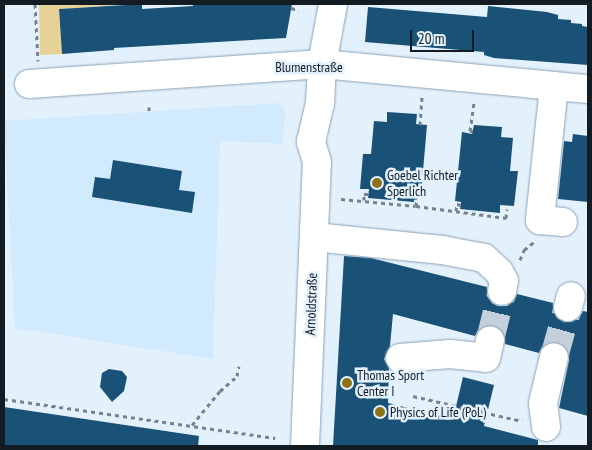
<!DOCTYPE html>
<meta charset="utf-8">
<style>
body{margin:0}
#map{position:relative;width:592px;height:450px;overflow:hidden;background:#e3f1fd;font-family:"PT Sans Narrow",sans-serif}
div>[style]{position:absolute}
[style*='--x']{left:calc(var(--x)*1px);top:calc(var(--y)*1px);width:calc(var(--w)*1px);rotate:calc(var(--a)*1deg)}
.built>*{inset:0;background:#d1eafd}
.green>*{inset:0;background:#e6d197}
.building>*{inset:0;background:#1a5277}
.minor-tunnel>*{height:28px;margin-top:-14px;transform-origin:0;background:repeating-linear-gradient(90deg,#c4d1dc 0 28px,transparent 0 42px)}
.path>*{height:3px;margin-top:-1.5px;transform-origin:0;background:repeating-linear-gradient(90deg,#77838c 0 4px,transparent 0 8px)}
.roads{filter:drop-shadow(0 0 1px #8ba2b4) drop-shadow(0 0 1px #8ba2b4)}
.minor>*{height:28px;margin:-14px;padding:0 14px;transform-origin:14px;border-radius:14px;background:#fff}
.dots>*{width:14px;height:14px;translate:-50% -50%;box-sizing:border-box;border:2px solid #e3f1fd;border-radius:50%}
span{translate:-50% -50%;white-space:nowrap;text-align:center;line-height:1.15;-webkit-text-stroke:5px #e3f1fd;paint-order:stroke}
.street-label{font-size:14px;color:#131c23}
.poi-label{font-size:14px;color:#131c23}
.left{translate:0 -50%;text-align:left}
.frame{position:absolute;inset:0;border:5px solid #131c23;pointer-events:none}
.scale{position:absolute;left:410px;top:30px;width:64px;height:22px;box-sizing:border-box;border:2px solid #131c23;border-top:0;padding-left:6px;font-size:15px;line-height:18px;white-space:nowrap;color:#131c23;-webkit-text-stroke:4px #e3f1fd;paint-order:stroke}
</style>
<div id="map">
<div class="built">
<div style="clip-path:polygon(277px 103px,285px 109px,283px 144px,220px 141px,213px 359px,15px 328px,4px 121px)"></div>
</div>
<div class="green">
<div style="clip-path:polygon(39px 4px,121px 4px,121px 5px,59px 9px,62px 54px,40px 55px)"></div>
</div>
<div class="building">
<div style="clip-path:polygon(142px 4px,142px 9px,193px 6px,193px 4px,292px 4px,286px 38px,114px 48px,114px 50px,62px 54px,59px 9px)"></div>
<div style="clip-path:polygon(488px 6px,547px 12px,558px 15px,558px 19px,571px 20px,571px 23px,582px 24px,582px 26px,588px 27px,588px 65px,494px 58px,484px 55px,484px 52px,365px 42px,368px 7px,487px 17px)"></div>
<div style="clip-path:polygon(387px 112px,417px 114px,416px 124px,427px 125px,421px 194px,414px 193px,414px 202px,368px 198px,369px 189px,360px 189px,363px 154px,371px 154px,374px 121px,387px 122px)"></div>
<div style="clip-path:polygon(474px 125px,502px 127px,501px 137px,513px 138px,510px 171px,518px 171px,514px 206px,500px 205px,500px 213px,460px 209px,461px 202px,455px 201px,462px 132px,472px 134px)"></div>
<div style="clip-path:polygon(573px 134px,588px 136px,588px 202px,558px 199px,564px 141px,572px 142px)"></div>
<div style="clip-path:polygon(113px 160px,182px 171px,179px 190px,195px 192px,192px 213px,92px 197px,95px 177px,110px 179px)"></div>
<div style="clip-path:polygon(344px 256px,371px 258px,487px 287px,487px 296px,492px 303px,498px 306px,507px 306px,514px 301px,517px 294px,553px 303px,553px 310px,557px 318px,564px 322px,571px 322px,579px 318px,583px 311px,588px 312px,588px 416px,559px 408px,569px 360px,569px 352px,565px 346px,558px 342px,549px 342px,542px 347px,539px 353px,505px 344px,505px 335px,500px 328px,494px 325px,485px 325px,478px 330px,475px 336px,393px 314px,390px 346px,384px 359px,389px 368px,388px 403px,453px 419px,463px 377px,494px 385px,484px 426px,538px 440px,538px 446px,333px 446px)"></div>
<div style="clip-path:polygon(109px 369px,122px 371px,127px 377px,124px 391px,112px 402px,100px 387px,102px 373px)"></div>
<div style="clip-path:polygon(4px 407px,199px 436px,198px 446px,4px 446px)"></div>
</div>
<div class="minor-tunnel">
<div style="--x:490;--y:340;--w:50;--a:-76.2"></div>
<div style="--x:554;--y:357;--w:52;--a:-74.4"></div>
</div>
<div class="path">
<div style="--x:35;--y:4;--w:57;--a:87"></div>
<div style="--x:291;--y:8;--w:8;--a:14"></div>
<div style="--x:149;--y:107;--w:4;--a:90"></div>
<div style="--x:420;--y:125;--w:28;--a:-86"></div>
<div style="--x:473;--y:131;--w:3;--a:180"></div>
<div style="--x:470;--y:131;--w:29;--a:-82"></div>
<div style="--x:341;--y:199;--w:75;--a:5.3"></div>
<div style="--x:416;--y:206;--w:8;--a:-83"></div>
<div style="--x:417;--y:198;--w:3;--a:180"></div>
<div style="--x:364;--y:200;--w:6;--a:-90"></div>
<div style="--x:364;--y:194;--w:5;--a:0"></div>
<div style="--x:416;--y:206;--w:91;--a:7.6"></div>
<div style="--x:506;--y:218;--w:9;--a:-84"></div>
<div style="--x:456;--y:211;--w:7;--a:-82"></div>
<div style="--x:457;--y:204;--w:4;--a:14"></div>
<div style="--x:520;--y:260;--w:11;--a:-68"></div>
<div style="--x:524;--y:250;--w:13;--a:-39"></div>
<div style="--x:413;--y:396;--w:112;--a:12.9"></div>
<div style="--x:4;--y:399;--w:274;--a:8.2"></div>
<div style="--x:463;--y:421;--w:13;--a:-77"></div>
<div style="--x:192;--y:425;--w:44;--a:-50.5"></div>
<div style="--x:220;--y:391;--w:23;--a:-41"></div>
<div style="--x:237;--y:376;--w:10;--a:-79"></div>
</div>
<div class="roads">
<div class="minor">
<div style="--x:29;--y:84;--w:294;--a:-3.9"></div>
<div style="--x:322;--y:64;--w:267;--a:5.4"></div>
<div style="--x:554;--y:86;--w:135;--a:96"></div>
<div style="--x:540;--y:220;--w:23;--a:5"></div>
<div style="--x:314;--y:237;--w:129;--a:5.8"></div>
<div style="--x:442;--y:250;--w:43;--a:10.8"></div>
<div style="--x:484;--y:258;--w:21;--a:43"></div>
<div style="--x:499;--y:272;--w:10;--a:61"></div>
<div style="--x:504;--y:281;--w:10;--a:101"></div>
<div style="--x:568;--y:307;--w:11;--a:-75"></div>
<div style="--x:400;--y:358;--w:50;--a:-4.6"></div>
<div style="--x:450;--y:354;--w:36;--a:6"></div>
<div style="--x:486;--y:358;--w:18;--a:-77"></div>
<div style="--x:546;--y:427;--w:24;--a:-97"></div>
<div style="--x:543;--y:403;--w:47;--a:-76.6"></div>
<div style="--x:305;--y:446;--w:284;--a:-87.6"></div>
<div style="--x:317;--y:162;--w:21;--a:-107"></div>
<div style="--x:311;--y:142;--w:39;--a:-77"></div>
<div style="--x:320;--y:104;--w:40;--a:-87.1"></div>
<div style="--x:322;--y:64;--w:61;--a:-79.6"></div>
</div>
</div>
<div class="dots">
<div style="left:377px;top:183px;background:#8c7115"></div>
<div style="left:347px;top:383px;background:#8c7115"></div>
<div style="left:380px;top:412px;background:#8c7115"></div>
</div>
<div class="street-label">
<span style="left:309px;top:67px">Blumenstraße</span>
<span style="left:311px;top:304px;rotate:-88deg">Arnoldstraße</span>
</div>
<div class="poi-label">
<span class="left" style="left:387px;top:183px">Goebel Richter<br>Sperlich</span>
<span class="left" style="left:357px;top:383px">Thomas Sport<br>Center I</span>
<span class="left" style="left:390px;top:412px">Physics of Life (PoL)</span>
</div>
<div class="frame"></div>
<div class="scale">20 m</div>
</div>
